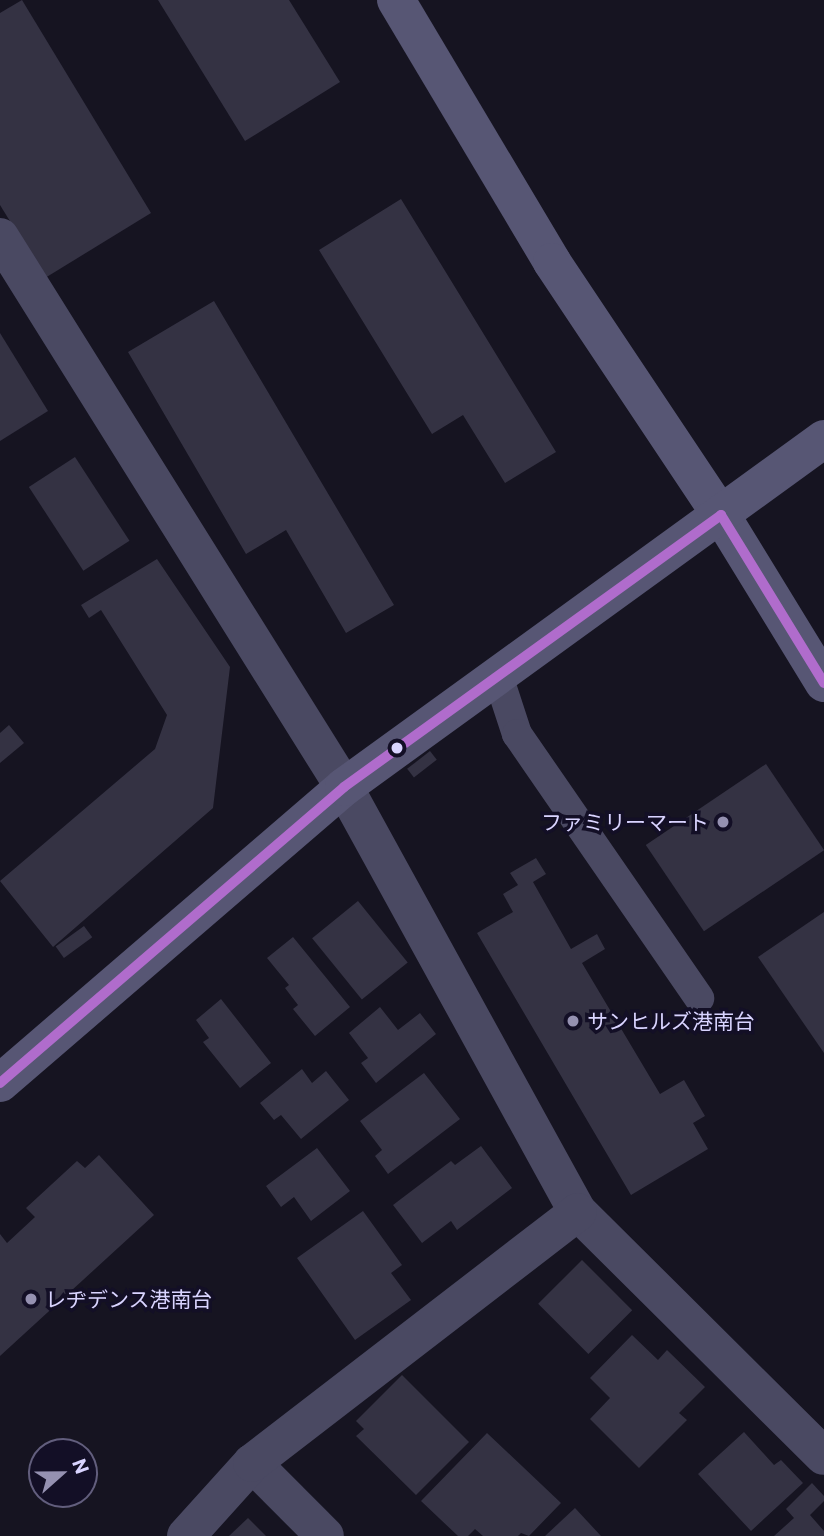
<!DOCTYPE html>
<meta charset="utf-8">
<style>
body{margin:0}
#map{position:relative;width:824px;height:1536px;overflow:hidden;background:#161421;font-family:Commissioner,"Noto Sans JP",sans-serif}
div>[style]{position:absolute}
[style*='--x']{left:calc(var(--x)*1px);top:calc(var(--y)*1px);width:calc(var(--w)*1px);rotate:calc(var(--a)*1deg)}
.building>*{inset:0;background:#343243;transform-origin:0 0}
.lane>*{height:30px;margin:-15px;padding:0 15px;transform-origin:15px;border-radius:15px;background:#4a4962}
.street>*{height:38px;margin:-19px;padding:0 19px;transform-origin:19px;border-radius:19px;background:#4a4962}
.secondary>*{height:38px;margin:-19px;padding:0 19px;transform-origin:19px;border-radius:19px;background:#575674}
.bus-1>*{height:10px;margin:-5px;padding:0 5px;transform-origin:5px;border-radius:5px;background:#b06ccc}
.dots>*{width:19px;height:19px;translate:-50% -50%;box-sizing:border-box;border:4px solid #130f26;border-radius:50%}
span{translate:-50% -50%;white-space:nowrap;text-align:center;line-height:1.15;-webkit-text-stroke:7px #130f26;paint-order:stroke}
.poi-label{font-size:21px;color:#d9d4ff}
.right{translate:-100% -50%;text-align:right}
.left{translate:0 -50%;text-align:left}
.north{position:absolute;left:28px;top:1438px;width:70px;height:70px;box-sizing:border-box;background:#130f26;border:2px solid #625e7d;border-radius:50%;rotate:69deg;font-size:19px;font-weight:700;line-height:28px;text-align:center;color:#d9d4ff}
.north::after{content:'';display:block;margin:auto;width:24px;height:32px;background:#9591b1;clip-path:polygon(50% 0,100% 100%,50% 72%,0 100%)}
</style>
<div id="map">
<div class="building">
<div style="clip-path:polygon(22px 0,151px 213px,45px 278px,0 205px,0 13px)"></div>
<div style="clip-path:polygon(158px 0,289px 0,340px 82px,245px 141px)"></div>
<div style="clip-path:polygon(401px 199px,556px 452px,505px 483px,463px 415px,432px 434px,319px 250px)"></div>
<div style="clip-path:polygon(214px 301px,394px 605px,346px 633px,286px 530px,246px 554px,128px 352px)"></div>
<div style="clip-path:polygon(0 333px,48px 411px,0 441px)"></div>
<div style="left:75px;top:457px;width:100px;height:55px;rotate:57deg"></div>
<div style="clip-path:polygon(157px 559px,230px 667px,213px 808px,53px 947px,0 881px,155px 749px,167px 715px,101px 610px,89px 618px,81px 605px)"></div>
<div style="clip-path:polygon(9px 725px,24px 743px,0 763px,0 733px)"></div>
<div style="left:430px;top:751px;width:11px;height:29px;rotate:52deg"></div>
<div style="left:766px;top:764px;width:104px;height:145px;rotate:56deg"></div>
<div style="clip-path:polygon(536px 858px,546px 874px,533px 882px,571px 949px,597px 934px,605px 949px,582px 963px,660px 1094px,684px 1080px,705px 1116px,693px 1123px,708px 1149px,631px 1195px,477px 933px,513px 912px,503px 894px,518px 885px,510px 873px)"></div>
<div style="left:358px;top:901px;width:79px;height:59px;rotate:51deg"></div>
<div style="clip-path:polygon(824px 912px,824px 1053px,758px 957px)"></div>
<div style="left:84px;top:926px;width:14px;height:35px;rotate:54deg"></div>
<div style="clip-path:polygon(293px 937px,350px 1007px,315px 1036px,293px 1009px,298px 1005px,285px 988px,289px 985px,267px 958px)"></div>
<div style="clip-path:polygon(221px 999px,271px 1063px,240px 1088px,203px 1042px,209px 1038px,196px 1020px)"></div>
<div style="clip-path:polygon(380px 1007px,398px 1030px,420px 1013px,436px 1034px,376px 1083px,361px 1063px,368px 1058px,349px 1033px)"></div>
<div style="clip-path:polygon(302px 1069px,312px 1083px,326px 1071px,349px 1100px,301px 1139px,281px 1115px,274px 1120px,260px 1103px)"></div>
<div style="clip-path:polygon(424px 1073px,460px 1119px,388px 1174px,375px 1156px,382px 1150px,360px 1121px)"></div>
<div style="clip-path:polygon(481px 1146px,512px 1188px,457px 1230px,451px 1221px,422px 1243px,393px 1205px,451px 1161px,455px 1165px)"></div>
<div style="clip-path:polygon(317px 1148px,350px 1191px,311px 1221px,294px 1197px,281px 1207px,266px 1186px)"></div>
<div style="clip-path:polygon(99px 1155px,154px 1215px,0 1356px,0 1234px,7px 1243px,35px 1217px,26px 1208px,77px 1161px,85px 1168px)"></div>
<div style="clip-path:polygon(363px 1211px,402px 1265px,391px 1273px,411px 1300px,355px 1340px,297px 1258px)"></div>
<div style="left:582px;top:1260px;width:71px;height:62px;rotate:45deg"></div>
<div style="clip-path:polygon(632px 1335px,658px 1360px,667px 1350px,705px 1387px,679px 1413px,687px 1420px,639px 1468px,590px 1419px,610px 1398px,590px 1378px)"></div>
<div style="clip-path:polygon(402px 1375px,469px 1442px,416px 1495px,356px 1436px,364px 1429px,356px 1421px)"></div>
<div style="clip-path:polygon(744px 1432px,774px 1465px,781px 1460px,803px 1483px,751px 1531px,698px 1474px)"></div>
<div style="clip-path:polygon(487px 1433px,561px 1503px,529px 1536px,521px 1533px,518px 1536px,483px 1536px,475px 1529px,468px 1536px,458px 1536px,421px 1501px)"></div>
<div style="clip-path:polygon(812px 1483px,824px 1496px,824px 1501px,810px 1515px,824px 1531px,824px 1536px,774px 1536px,794px 1518px,786px 1509px)"></div>
<div style="clip-path:polygon(575px 1508px,601px 1536px,545px 1536px)"></div>
<div style="clip-path:polygon(248px 1518px,266px 1536px,229px 1536px)"></div>
</div>
<div class="lane">
<div style="--x:498;--y:676;--w:61;--a:71.9"></div>
<div style="--x:517;--y:734;--w:321;--a:55.4"></div>
</div>
<div class="street">
<div style="--x:0;--y:237;--w:649;--a:57.98"></div>
<div style="--x:344;--y:787;--w:485;--a:61.2"></div>
<div style="--x:578;--y:1212;--w:346;--a:44.8"></div>
<div style="--x:252;--y:1463;--w:103;--a:45"></div>
<div style="--x:186;--y:1536;--w:98;--a:-47.9"></div>
<div style="--x:252;--y:1463;--w:411;--a:-37.6"></div>
</div>
<div class="secondary">
<div style="--x:396;--y:0;--w:305;--a:59.2"></div>
<div style="--x:552;--y:262;--w:304;--a:56.3"></div>
<div style="--x:721;--y:515;--w:197;--a:58.5"></div>
<div style="--x:0;--y:1083;--w:454;--a:-40.7"></div>
<div style="--x:344;--y:787;--w:593;--a:-35.94"></div>
</div>
<div class="bus-1">
<div style="--x:721;--y:515;--w:197;--a:58.5"></div>
<div style="--x:0;--y:1083;--w:454;--a:-40.7"></div>
<div style="--x:344;--y:787;--w:465;--a:-35.8"></div>
</div>
<div class="dots">
<div style="left:397px;top:748px;background:#d9d4ff"></div>
<div style="left:723px;top:822px;background:#9591b1"></div>
<div style="left:573px;top:1021px;background:#9591b1"></div>
<div style="left:31px;top:1299px;background:#9591b1"></div>
</div>
<div class="poi-label">
<span class="right" style="left:709px;top:822px">ファミリーマート</span>
<span class="left" style="left:587px;top:1021px">サンヒルズ港南台</span>
<span class="left" style="left:45px;top:1299px">レヂデンス港南台</span>
</div>
<div class="north">N</div>
</div>
